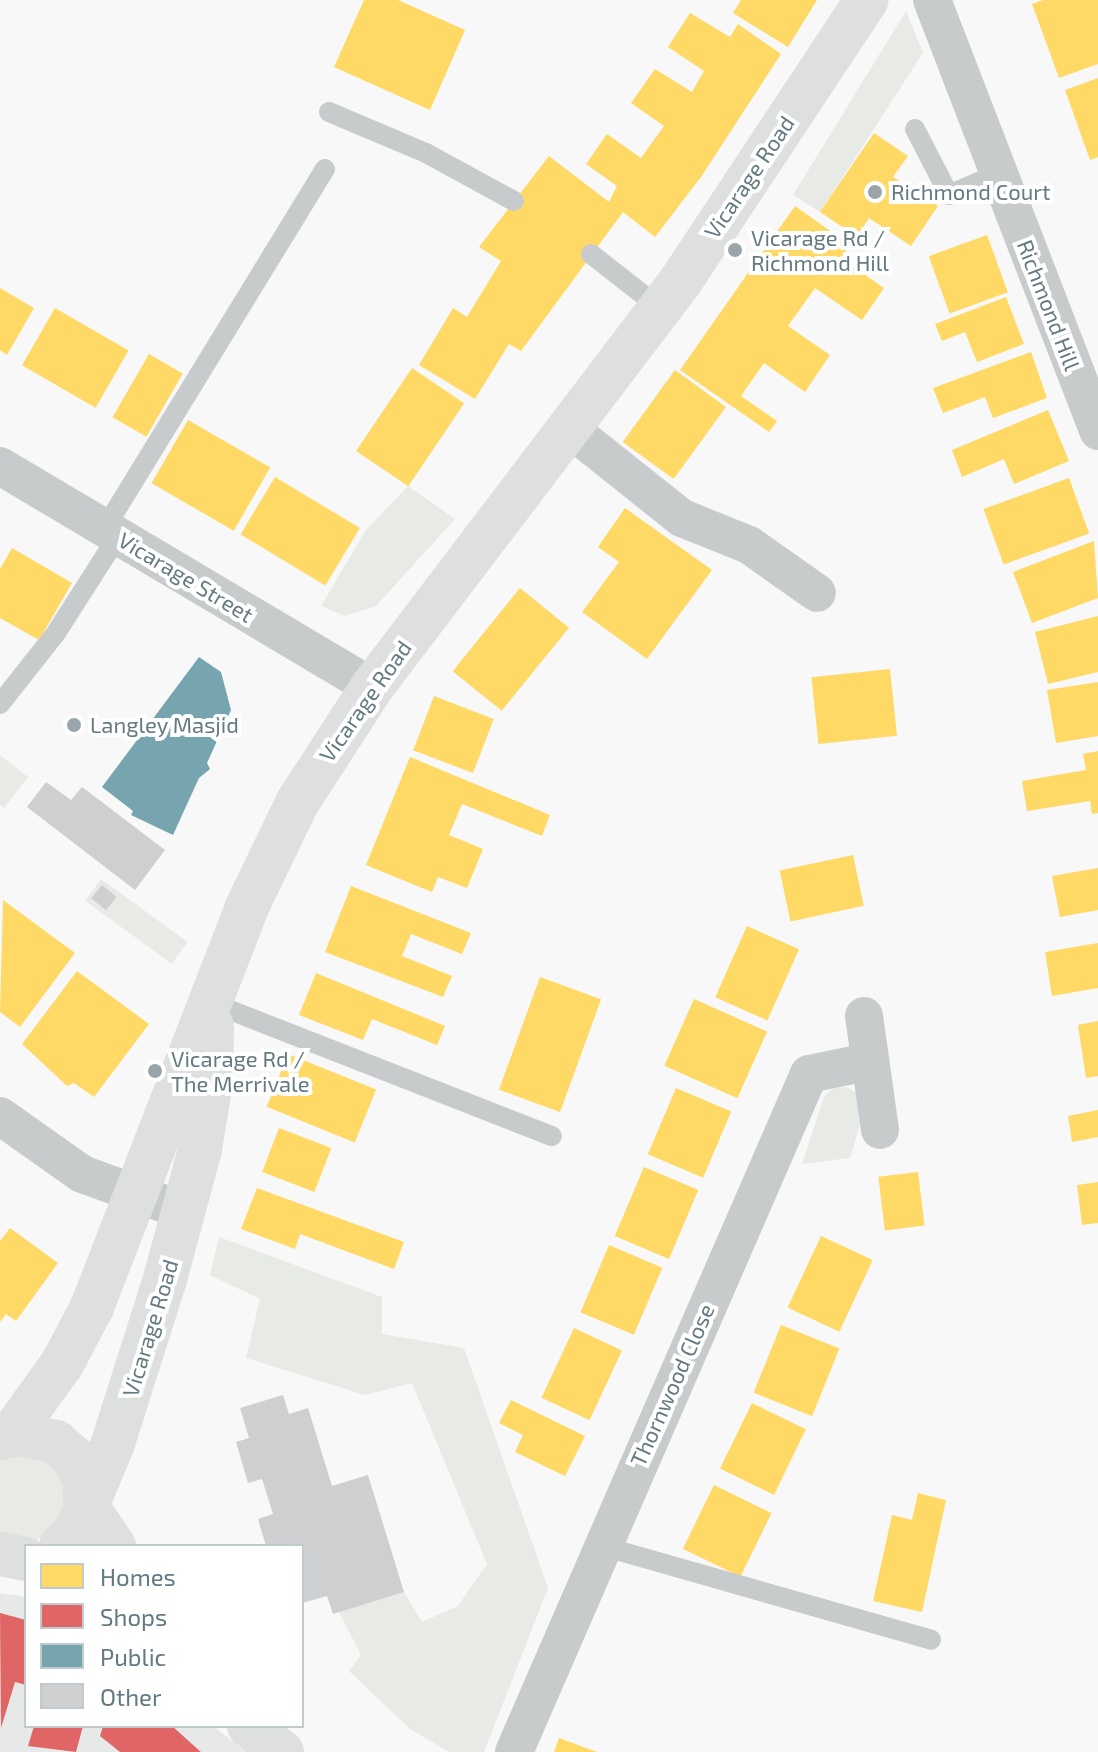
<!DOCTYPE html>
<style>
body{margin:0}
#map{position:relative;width:1098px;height:1752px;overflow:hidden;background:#f8f8f8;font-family:"Exo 2",sans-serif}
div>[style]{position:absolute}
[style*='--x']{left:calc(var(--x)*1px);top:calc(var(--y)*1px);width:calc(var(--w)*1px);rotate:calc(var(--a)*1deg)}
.built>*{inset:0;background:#e7e9e8}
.green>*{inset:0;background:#e8eae5;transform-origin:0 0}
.homes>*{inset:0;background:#ffd966;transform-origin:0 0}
.shops>*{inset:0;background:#e06666}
.public>*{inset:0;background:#76a5af}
.building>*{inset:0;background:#cdcfd0;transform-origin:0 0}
.lane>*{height:20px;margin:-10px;padding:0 10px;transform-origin:10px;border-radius:10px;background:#c8cbcc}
.street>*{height:38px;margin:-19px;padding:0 19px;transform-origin:19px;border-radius:19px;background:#c8cbcc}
.secondary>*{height:44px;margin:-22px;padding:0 22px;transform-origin:22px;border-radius:22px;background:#dedfdf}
.dots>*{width:22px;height:22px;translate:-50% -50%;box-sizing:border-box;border:4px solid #fff;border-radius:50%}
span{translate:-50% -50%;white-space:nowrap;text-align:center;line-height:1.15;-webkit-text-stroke:8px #fff;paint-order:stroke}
.street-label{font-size:22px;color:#647a82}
.poi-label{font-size:22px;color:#647a82}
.left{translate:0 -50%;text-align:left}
.legend{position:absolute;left:24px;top:1544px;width:280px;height:184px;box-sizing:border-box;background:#fff;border:2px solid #c1cacd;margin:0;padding:10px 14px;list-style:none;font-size:24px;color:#647a82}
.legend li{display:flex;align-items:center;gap:16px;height:40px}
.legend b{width:40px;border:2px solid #c1cacd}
</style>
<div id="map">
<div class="built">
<div style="clip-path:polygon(0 1593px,26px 1597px,26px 1726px,213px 1726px,246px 1752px,0 1752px)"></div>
</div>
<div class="green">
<div style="clip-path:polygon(906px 11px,923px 53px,820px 212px,793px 195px)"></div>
<div style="clip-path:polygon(408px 486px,455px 519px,376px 606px,345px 616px,321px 606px,366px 530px)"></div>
<div style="clip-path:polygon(0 755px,28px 777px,4px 808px,0 805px)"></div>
<div style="left:101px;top:879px;width:107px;height:27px;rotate:36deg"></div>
<div style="clip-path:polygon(847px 1087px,859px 1095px,861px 1120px,850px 1158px,802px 1164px,824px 1097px,833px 1088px)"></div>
<div style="clip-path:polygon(219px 1237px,382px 1297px,382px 1334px,464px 1348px,548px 1588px,484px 1752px,449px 1752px,410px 1729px,349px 1671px,361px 1655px,339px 1612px,404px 1592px,422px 1622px,458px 1606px,487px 1564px,412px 1383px,365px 1395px,246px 1358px,260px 1299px,210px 1275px)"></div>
<div style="clip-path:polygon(21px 1450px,59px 1467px,69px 1502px,48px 1535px,33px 1541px,0 1535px,0 1457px)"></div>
</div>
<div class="homes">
<div style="clip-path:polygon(364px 0,398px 0,465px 30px,430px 110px,334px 67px)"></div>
<div style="clip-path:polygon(741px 0,817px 0,788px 47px,733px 13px)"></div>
<div style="clip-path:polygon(1043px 0,1098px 0,1098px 64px,1059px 78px,1032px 4px)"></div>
<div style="clip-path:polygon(690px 13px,730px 37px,738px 24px,781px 54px,701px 177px,655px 237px,623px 212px,521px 351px,509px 344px,475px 399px,419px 365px,453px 308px,467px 317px,501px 261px,479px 247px,549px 156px,609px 202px,617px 186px,586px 164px,607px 134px,641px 158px,664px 126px,631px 103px,655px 69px,692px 92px,704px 71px,668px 47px)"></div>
<div style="clip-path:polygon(1098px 78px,1098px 157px,1090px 160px,1065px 90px)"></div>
<div style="clip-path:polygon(874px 133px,908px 156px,893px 177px,938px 206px,911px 246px,869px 218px,857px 237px,820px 212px)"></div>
<div style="clip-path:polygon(795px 206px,850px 245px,841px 258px,884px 288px,862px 320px,815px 288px,788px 326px,830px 355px,805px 392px,764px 363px,741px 396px,777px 421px,769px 432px,680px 370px)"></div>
<div style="left:987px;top:235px;width:61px;height:62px;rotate:70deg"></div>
<div style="clip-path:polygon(0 288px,34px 308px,7px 355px,0 350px)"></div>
<div style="clip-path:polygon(1006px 297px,1024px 344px,977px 362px,965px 332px,942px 341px,935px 324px)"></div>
<div style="left:55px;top:308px;width:85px;height:66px;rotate:30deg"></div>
<div style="clip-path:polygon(1031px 352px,1047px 398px,993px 418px,985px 397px,943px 413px,933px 388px)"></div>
<div style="left:149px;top:354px;width:39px;height:73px;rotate:30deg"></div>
<div style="left:412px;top:368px;width:63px;height:100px;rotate:34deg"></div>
<div style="left:675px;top:370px;width:63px;height:89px;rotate:36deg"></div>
<div style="clip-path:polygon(1048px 410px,1069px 461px,1014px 484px,1004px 459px,962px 477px,952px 450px)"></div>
<div style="left:188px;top:420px;width:95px;height:73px;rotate:30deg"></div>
<div style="left:275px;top:477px;width:99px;height:67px;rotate:31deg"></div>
<div style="left:1069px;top:478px;width:59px;height:91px;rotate:70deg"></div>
<div style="clip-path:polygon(625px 508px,712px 570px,647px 659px,582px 612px,619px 562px,598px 547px)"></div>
<div style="clip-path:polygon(1094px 541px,1098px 598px,1032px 623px,1013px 572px)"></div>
<div style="clip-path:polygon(12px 548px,72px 583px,39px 640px,0 618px,0 569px)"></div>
<div style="left:520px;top:588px;width:63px;height:107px;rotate:39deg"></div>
<div style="clip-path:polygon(1098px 616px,1098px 672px,1048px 684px,1035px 632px)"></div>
<div style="left:890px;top:669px;width:67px;height:79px;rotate:84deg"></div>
<div style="clip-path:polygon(1098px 682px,1098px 736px,1056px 743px,1047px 690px)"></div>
<div style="left:434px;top:696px;width:64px;height:58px;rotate:21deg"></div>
<div style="clip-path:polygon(1098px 751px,1098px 813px,1092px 814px,1090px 801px,1027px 811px,1022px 781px,1086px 770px,1083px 754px)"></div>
<div style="clip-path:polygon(410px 757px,550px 815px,542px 836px,462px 804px,449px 835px,483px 849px,467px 888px,438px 877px,432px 892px,366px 865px)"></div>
<div style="left:853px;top:855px;width:52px;height:75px;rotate:78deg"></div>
<div style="clip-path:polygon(1098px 868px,1098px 910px,1060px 917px,1052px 876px)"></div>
<div style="clip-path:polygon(351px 886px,471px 933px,462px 954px,411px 934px,402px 956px,452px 976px,443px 997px,325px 952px)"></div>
<div style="clip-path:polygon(3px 900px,75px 953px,20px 1027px,0 1012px)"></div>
<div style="left:747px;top:926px;width:57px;height:78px;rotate:24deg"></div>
<div style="clip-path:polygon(1098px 943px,1098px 988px,1052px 996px,1045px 952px)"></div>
<div style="clip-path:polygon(77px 971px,149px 1024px,94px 1097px,74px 1083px,67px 1086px,22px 1044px)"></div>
<div style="clip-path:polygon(316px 973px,445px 1026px,437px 1045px,372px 1019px,363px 1040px,299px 1015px)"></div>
<div style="left:540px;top:977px;width:65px;height:120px;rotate:20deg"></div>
<div style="left:694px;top:999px;width:80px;height:73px;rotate:24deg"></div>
<div style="clip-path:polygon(1098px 1021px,1098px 1076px,1086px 1078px,1078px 1025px)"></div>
<div style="left:288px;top:1054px;width:95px;height:57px;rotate:22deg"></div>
<div style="left:676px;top:1088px;width:60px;height:72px;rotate:23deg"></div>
<div style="clip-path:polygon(1098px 1110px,1098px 1137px,1072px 1142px,1068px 1116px)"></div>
<div style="left:279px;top:1128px;width:56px;height:47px;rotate:21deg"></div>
<div style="left:644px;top:1167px;width:59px;height:75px;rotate:23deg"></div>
<div style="left:918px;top:1172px;width:54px;height:40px;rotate:83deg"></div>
<div style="clip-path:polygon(1098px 1182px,1098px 1223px,1082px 1225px,1077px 1185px)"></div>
<div style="clip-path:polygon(257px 1188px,404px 1242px,394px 1269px,300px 1234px,295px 1249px,241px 1229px)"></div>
<div style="clip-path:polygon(10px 1228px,58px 1263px,16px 1321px,6px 1314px,0 1322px,0 1241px)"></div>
<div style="left:821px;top:1236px;width:57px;height:79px;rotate:25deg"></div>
<div style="left:609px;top:1245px;width:58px;height:73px;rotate:23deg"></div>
<div style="left:781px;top:1325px;width:63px;height:73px;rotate:22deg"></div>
<div style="left:574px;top:1328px;width:53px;height:77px;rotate:25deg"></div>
<div style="clip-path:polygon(511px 1400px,585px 1436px,565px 1476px,515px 1452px,523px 1435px,499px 1423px)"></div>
<div style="left:752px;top:1403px;width:60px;height:73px;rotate:26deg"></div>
<div style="left:714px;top:1485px;width:64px;height:71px;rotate:26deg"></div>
<div style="clip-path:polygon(918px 1493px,946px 1500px,922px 1612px,873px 1601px,892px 1515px,912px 1520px)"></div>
<div style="clip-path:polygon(559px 1738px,597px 1752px,554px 1752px)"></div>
</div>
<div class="shops">
<div style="clip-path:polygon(0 1613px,26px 1620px,26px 1685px,15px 1682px,1px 1728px)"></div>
<div style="clip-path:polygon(34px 1726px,83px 1726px,76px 1752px,28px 1746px)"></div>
<div style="clip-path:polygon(103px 1726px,172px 1726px,201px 1752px,120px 1752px,100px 1736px)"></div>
</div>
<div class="public">
<div style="clip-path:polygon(199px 657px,221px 672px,231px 710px,207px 763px,210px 769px,199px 778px,173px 835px,131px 815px,133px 811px,102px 787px)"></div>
</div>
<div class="building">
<div style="clip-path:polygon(46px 782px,71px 800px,82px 787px,165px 850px,135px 890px,27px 807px)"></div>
<div style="left:102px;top:885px;width:19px;height:17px;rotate:39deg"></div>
<div style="clip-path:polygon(283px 1395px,289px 1414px,308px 1408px,332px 1486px,368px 1475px,404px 1592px,333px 1614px,327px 1596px,302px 1603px,302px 1546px,266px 1546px,258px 1519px,273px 1514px,262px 1479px,248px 1483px,236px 1442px,249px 1438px,240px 1408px)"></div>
</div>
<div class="lane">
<div style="--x:329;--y:112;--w:105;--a:22.9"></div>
<div style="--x:426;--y:153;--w:100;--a:28.6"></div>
<div style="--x:915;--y:129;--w:74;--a:62.7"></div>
<div style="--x:949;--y:195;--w:55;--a:-23.7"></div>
<div style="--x:591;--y:254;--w:88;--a:38"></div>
<div style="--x:105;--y:528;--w:421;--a:-58.5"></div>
<div style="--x:0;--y:704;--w:90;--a:-51.7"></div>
<div style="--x:56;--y:633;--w:115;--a:-57.4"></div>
<div style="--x:212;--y:1003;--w:365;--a:21.4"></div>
<div style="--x:602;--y:1546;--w:342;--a:15.9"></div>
</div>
<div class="street">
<div style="--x:932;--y:0;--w:462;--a:68.9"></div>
<div style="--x:570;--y:429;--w:143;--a:38.5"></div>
<div style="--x:682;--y:518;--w:72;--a:21.9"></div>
<div style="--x:749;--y:545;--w:83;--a:35.2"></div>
<div style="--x:0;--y:466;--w:433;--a:30.7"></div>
<div style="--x:864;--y:1016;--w:115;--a:82"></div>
<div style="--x:0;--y:1116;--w:100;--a:35.3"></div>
<div style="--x:82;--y:1174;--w:109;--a:19.9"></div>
<div style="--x:514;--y:1752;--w:739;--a:-66.49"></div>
<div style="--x:809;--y:1074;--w:59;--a:-11.7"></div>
</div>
<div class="secondary">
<div style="--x:10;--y:1436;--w:89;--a:-54.2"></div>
<div style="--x:62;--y:1364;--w:64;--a:-62.2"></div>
<div style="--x:92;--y:1307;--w:427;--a:-68.8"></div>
<div style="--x:246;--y:909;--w:118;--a:-64.3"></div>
<div style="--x:297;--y:803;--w:138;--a:-57.1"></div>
<div style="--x:372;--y:687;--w:509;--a:-52.75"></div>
<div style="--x:680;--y:282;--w:338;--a:-56.5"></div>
<div style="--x:0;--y:1438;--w:19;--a:-12"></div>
<div style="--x:19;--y:1434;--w:38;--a:12"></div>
<div style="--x:56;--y:1442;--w:23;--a:41"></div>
<div style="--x:73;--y:1457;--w:25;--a:63"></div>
<div style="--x:84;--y:1479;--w:26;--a:86"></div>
<div style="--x:86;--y:1505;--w:50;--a:55.7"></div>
<div style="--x:61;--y:1546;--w:23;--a:-45"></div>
<div style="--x:77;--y:1530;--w:94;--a:-67.5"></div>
<div style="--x:113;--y:1443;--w:172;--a:-72.4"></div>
<div style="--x:165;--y:1279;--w:135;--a:-74.9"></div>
<div style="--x:200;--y:1149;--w:68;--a:-80.7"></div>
<div style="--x:211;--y:1082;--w:56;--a:-89"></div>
<div style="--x:0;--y:1554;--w:26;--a:11"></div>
<div style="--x:249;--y:1726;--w:42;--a:38.2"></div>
</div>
<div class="dots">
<div style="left:875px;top:192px;background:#98a6ab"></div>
<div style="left:735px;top:250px;background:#98a6ab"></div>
<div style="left:74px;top:725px;background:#98a6ab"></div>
<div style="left:155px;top:1071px;background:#98a6ab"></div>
</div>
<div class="street-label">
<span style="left:749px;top:177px;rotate:-56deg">Vicarage Road</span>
<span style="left:1049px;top:305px;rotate:69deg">Richmond Hill</span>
<span style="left:186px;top:577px;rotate:31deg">Vicarage Street</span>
<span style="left:365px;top:701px;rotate:-55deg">Vicarage Road</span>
<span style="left:150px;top:1328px;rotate:-73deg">Vicarage Road</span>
<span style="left:672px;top:1385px;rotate:-66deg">Thornwood Close</span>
</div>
<div class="poi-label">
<span class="left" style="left:891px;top:192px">Richmond Court</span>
<span class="left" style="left:751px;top:250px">Vicarage Rd /<br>Richmond Hill</span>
<span class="left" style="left:90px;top:725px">Langley Masjid</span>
<span class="left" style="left:171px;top:1071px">Vicarage Rd /<br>The Merrivale</span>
</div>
<ul class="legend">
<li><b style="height:22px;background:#ffd966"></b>Homes</li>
<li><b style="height:22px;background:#e06666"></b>Shops</li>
<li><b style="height:22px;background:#76a5af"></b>Public</li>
<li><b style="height:22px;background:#cdcfd0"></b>Other</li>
</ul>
</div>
